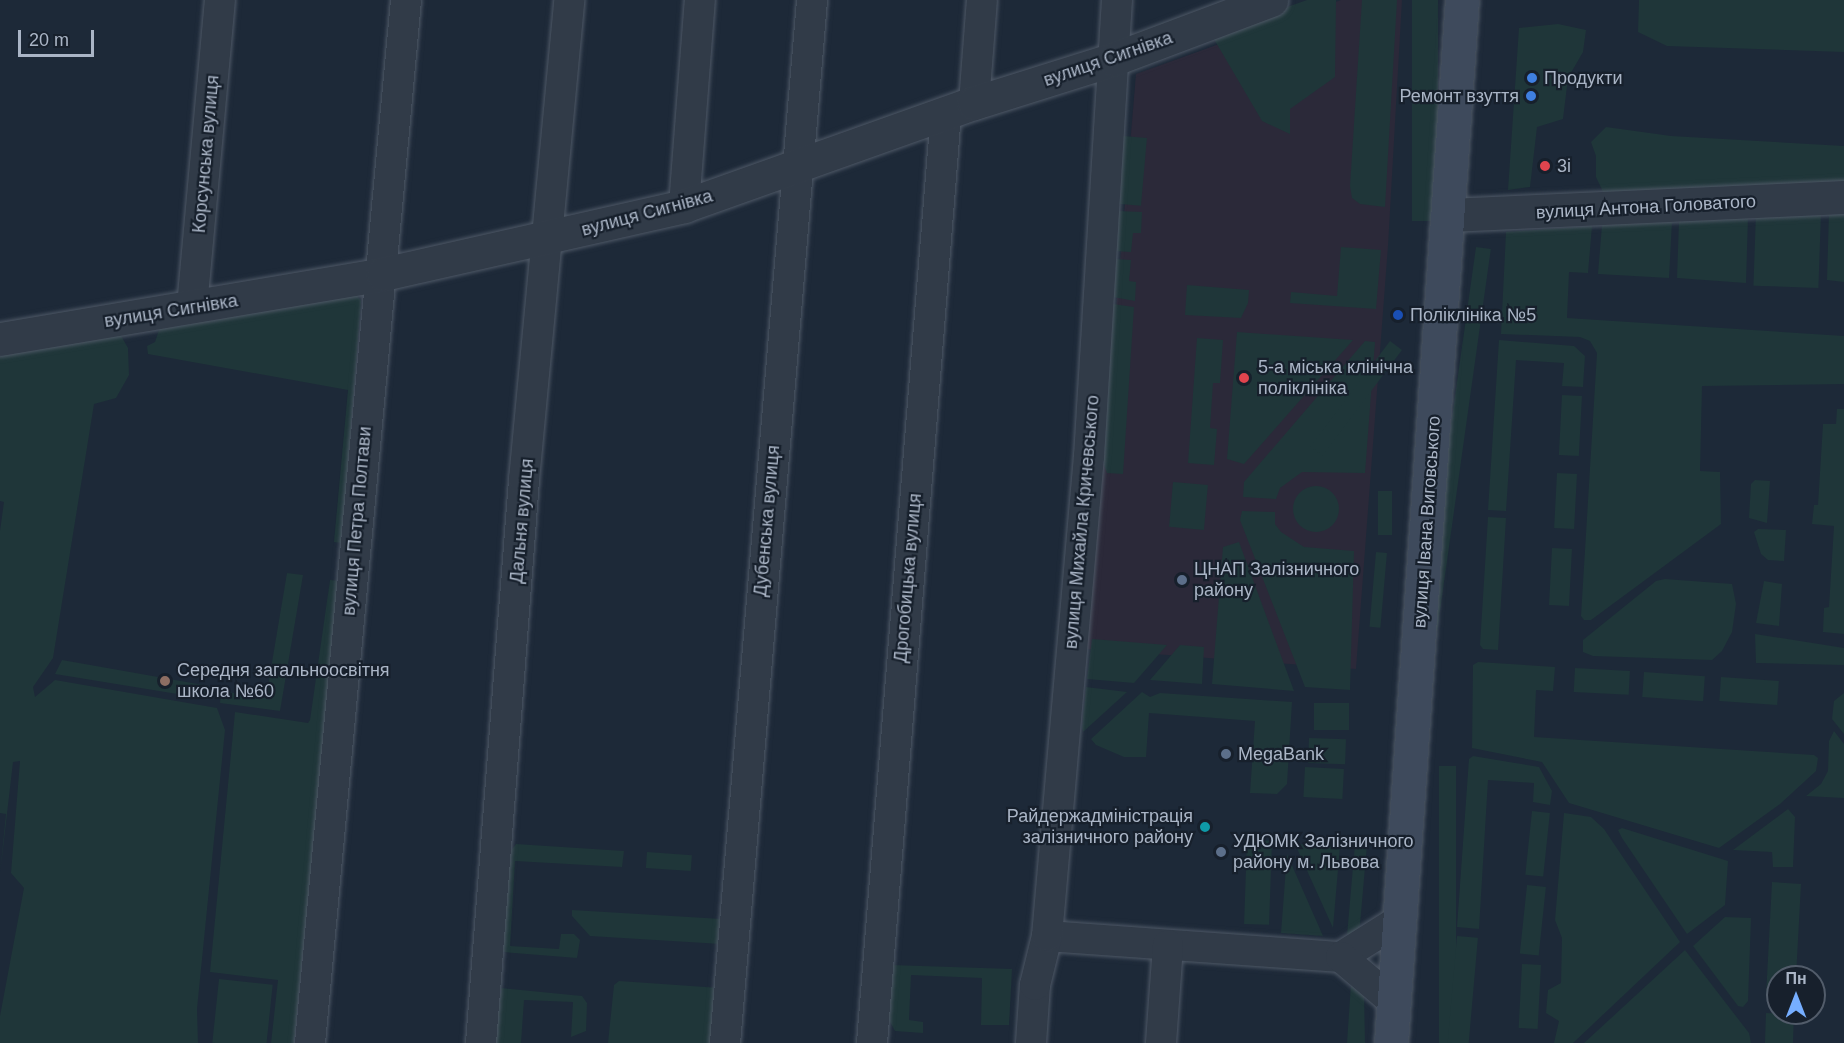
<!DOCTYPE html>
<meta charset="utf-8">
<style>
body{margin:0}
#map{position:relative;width:1844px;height:1043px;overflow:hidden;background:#1d2938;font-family:Helvetica,sans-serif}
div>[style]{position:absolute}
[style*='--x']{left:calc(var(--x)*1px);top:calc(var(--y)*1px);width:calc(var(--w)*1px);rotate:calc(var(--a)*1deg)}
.medical>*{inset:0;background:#2b2939}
.green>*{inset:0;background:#1f3639;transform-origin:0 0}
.round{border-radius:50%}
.roads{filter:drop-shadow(0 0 2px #4e5866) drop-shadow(0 0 2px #4e5866)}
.minor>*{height:30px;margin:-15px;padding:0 15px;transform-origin:15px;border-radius:15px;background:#313b48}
.tertiary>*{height:33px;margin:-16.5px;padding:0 16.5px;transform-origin:16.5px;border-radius:16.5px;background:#313b48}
.secondary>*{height:33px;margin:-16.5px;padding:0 16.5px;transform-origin:16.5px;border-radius:16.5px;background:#3e4a5c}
.dots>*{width:16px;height:16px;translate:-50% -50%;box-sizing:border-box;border:3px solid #17202c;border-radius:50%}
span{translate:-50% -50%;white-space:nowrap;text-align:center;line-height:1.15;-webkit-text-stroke:4.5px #17202c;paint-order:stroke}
.street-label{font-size:18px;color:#aab5c6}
.poi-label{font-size:18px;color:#aab5c6}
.left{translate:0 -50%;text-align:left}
.right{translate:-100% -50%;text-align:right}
.north{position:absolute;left:1766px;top:965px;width:60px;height:60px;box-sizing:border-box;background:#17202c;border:2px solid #525c6a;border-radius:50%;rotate:0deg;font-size:16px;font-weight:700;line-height:24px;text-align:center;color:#aab5c6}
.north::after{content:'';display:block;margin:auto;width:21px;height:27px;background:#76aeff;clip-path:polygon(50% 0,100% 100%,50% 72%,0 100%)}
.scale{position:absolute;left:18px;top:30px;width:76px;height:27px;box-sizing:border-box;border:3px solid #aab5c6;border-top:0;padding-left:8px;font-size:18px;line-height:21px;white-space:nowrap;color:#aab5c6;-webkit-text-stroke:4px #17202c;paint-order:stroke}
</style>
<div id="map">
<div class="medical">
<div style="clip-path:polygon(1341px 0,1402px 0,1388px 246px,1356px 669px,1087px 649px,1136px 74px)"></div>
</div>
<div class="green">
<div style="clip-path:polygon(1307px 0,1336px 0,1335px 77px,1290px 109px,1290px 134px,1262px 121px,1211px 34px)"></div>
<div style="clip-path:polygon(1362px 0,1397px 0,1385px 207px,1360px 204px,1352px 198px,1350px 186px)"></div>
<div style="left:1412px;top:0;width:26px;height:221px"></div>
<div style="clip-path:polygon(1639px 0,1844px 0,1844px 52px,1667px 46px,1638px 32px)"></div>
<div style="clip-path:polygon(1558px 24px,1586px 30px,1583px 52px,1568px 78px,1563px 119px,1537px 127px,1530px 187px,1508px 190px,1519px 28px)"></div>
<div style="clip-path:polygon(1606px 127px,1671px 136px,1844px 146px,1844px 183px,1605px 196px,1596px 177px,1596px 156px,1591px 142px)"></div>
<div style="left:1123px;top:136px;width:24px;height:68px;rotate:5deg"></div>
<div style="clip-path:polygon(1118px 211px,1142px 212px,1141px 233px,1133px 233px,1131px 252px,1114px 251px)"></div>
<div style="clip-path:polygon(1844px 211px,1844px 282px,1827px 280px,1829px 212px)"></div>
<div style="left:1821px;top:213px;width:75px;height:65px;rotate:92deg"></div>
<div style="clip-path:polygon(1748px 217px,1746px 283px,1677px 278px,1679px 221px)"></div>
<div style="clip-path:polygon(1672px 221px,1669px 278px,1598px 274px,1602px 225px)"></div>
<div style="clip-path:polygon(1592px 226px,1588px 273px,1569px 272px,1567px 318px,1844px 336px,1844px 384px,1702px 386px,1700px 471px,1720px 472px,1721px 524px,1591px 620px,1584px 620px,1581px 616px,1597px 353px,1590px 341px,1580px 337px,1501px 334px,1506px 232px)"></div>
<div style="clip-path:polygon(1341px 247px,1381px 250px,1376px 309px,1290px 303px,1291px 292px,1337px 296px)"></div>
<div style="left:1476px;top:247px;width:15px;height:386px;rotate:8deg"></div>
<div style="clip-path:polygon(1116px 259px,1131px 260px,1129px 281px,1136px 282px,1135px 301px,1113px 297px)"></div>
<div style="clip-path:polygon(1187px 285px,1249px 290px,1248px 303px,1241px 318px,1185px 315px)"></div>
<div style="clip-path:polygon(355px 292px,361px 301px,342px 543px,334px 542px,348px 390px,148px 354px,147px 346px,155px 342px,160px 327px)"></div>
<div style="clip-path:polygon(1113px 304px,1134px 307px,1123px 474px,1107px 473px,1100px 455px)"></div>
<div style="clip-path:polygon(1237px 332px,1353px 340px,1244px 464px,1227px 459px)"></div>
<div style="clip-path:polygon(120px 334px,128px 348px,129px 375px,116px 398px,94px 404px,53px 658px,33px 687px,35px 697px,55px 680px,217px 708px,225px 730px,197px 1009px,198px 1043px,0 1043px,0 1016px,24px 888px,11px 873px,20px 761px,13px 762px,0 874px,6px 814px,0 813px,0 531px,4px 502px,0 501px,0 355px)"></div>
<div style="clip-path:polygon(1197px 338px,1223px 340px,1220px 383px,1213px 383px,1210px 428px,1217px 429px,1214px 465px,1188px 463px)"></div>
<div style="clip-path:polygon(1499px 340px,1574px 346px,1585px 356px,1583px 387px,1562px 386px,1564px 363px,1516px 360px,1506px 511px,1488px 510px)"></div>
<div style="clip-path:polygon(1365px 341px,1375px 342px,1365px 473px,1302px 472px,1280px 488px,1276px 499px,1243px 497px,1244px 482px)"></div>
<div style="left:1390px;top:341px;width:15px;height:132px;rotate:37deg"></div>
<div style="left:1562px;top:395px;width:20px;height:60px;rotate:3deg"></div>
<div style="clip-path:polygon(1837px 409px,1844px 409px,1844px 634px,1823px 632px,1824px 608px,1829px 607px,1834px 526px,1812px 524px,1814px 505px,1818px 505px,1823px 424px,1836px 424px)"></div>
<div style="left:1557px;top:473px;width:20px;height:55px;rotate:3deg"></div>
<div style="clip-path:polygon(1755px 480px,1770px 481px,1767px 523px,1749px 518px,1751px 484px)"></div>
<div style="left:1173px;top:482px;width:35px;height:45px;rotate:5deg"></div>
<div class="round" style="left:1293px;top:486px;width:46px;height:46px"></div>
<div style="left:1378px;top:491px;width:14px;height:44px"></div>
<div style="clip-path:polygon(1242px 511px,1275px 512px,1275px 524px,1281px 532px,1304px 547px,1354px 551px,1350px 690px,1305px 687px,1240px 520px)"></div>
<div style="clip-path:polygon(1488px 517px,1506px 518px,1498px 650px,1483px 649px,1480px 645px)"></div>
<div style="clip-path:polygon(1758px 529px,1786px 530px,1784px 561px,1768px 560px,1761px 554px,1754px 532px)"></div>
<div style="clip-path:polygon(1239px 542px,1294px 691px,1212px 684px,1223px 547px)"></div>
<div style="left:1552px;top:548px;width:20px;height:57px;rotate:3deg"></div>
<div style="left:1376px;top:552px;width:11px;height:75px;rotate:5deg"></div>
<div style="clip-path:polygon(287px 573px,303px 575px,280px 711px,220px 703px,221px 691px,266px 698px)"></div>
<div style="clip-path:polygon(1665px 579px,1732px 584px,1736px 604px,1732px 632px,1722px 651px,1712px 660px,1593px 656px,1583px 652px,1583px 640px,1656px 581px)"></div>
<div style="clip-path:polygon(330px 580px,340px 581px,294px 1043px,271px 1043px,278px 980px,210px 972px,235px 712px,308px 723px,310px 720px)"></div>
<div style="clip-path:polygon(1764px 581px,1782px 584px,1779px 626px,1756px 623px)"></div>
<div style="clip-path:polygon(1755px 634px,1844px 648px,1844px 665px,1756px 663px)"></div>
<div style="clip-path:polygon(1092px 639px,1167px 645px,1134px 683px,1087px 679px)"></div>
<div style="clip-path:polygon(1180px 645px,1204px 647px,1202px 684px,1150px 680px)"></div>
<div style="clip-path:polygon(62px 660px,209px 686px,208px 699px,55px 674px)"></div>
<div style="clip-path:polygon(1478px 662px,1555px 667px,1553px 691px,1536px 690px,1534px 737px,1814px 755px,1818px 758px,1816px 771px,1780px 804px,1719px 848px,1569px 803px,1542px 762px,1472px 748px,1473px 665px)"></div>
<div style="left:1575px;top:668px;width:55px;height:24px;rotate:3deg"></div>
<div style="left:1644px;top:672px;width:61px;height:25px;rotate:4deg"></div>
<div style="left:1721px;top:677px;width:58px;height:24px;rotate:4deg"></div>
<div style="clip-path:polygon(1086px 687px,1127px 692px,1083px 732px,1082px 727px)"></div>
<div style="clip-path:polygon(1142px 692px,1150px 697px,1160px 693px,1292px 702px,1287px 784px,1277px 794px,1250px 793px,1255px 721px,1149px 713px,1146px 757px,1124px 757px,1096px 745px,1091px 739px)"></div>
<div style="clip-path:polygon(1844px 693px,1844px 734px,1832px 719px,1834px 701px)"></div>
<div style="left:1314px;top:703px;width:35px;height:27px"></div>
<div style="clip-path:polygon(1834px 731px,1844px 744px,1844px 798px,1806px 796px,1821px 784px,1828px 771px,1829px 741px)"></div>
<div style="left:1309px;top:738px;width:37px;height:25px;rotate:2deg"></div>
<div style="clip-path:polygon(1473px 756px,1539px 767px,1552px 791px,1550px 805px,1533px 802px,1534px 783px,1488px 780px,1479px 929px,1457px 927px,1469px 759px)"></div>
<div style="left:1439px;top:766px;width:17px;height:278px"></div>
<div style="left:1305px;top:767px;width:39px;height:30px;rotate:3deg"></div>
<div style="clip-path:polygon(1788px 809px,1795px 817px,1793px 867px,1773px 867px,1772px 852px,1733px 850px)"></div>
<div style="left:1532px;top:811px;width:18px;height:64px;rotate:6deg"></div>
<div style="clip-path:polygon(1564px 813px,1591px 817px,1604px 829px,1680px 942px,1573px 1043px,1554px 1043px,1559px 1021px,1546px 1013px,1548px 990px,1561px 983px,1562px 938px,1555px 920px)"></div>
<div style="clip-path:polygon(1622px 828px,1728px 861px,1725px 905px,1687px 934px,1622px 838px,1618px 830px)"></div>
<div style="left:1247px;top:840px;width:25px;height:84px;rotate:2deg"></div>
<div style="clip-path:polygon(516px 844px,624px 851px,622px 867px,515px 861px,510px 946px,559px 949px,561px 934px,574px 934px,580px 940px,577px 958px,503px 952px,510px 852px)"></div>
<div style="clip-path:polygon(1295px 844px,1340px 846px,1333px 928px)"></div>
<div style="left:1355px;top:844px;width:12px;height:95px;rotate:5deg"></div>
<div style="left:647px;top:852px;width:45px;height:16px;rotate:4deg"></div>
<div style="clip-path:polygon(1287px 854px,1323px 936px,1281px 933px)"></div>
<div style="clip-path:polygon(1772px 882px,1801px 884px,1796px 977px,1778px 977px,1778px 996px,1766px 996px)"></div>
<div style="left:1527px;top:885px;width:19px;height:69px;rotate:6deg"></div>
<div style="clip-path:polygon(572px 910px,722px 919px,721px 944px,590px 936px,572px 916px)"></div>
<div style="clip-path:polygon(1725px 917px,1751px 918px,1748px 1001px,1743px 1007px,1738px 1006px,1693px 946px)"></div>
<div style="left:1457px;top:936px;width:21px;height:107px;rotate:5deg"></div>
<div style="clip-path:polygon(1685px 950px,1749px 1033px,1751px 1043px,1584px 1043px)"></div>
<div style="left:1522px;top:964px;width:19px;height:64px;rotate:3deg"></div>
<div style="clip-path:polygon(891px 965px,1012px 969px,1009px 1025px,981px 1025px,982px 978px,911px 975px,909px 1020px,923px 1022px,923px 1033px,895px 1031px,889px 1020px)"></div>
<div style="left:219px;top:979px;width:54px;height:64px;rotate:6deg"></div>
<div style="clip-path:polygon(619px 981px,720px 988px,719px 1043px,608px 1043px,614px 985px)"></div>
<div style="clip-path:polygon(1351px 984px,1364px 992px,1365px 1043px,1347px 1043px)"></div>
<div style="clip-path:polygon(501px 988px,582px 996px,587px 1003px,586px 1031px,571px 1037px,573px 1002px,524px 1000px,521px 1043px,495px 1043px)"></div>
<div style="left:1766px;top:1013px;width:28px;height:30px;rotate:2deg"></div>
</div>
<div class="roads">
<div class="minor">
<div style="--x:974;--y:103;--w:103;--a:-85.6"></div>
<div style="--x:684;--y:206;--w:207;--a:-85.6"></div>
<div style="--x:192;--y:307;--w:308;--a:-84.8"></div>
<div style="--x:1047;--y:936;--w:295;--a:4.1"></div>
<div style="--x:1341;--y:957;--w:70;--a:-32.1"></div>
<div style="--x:1341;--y:957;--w:70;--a:40.3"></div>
<div style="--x:310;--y:1043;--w:1047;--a:-84.74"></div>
<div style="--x:481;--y:1043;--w:565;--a:-85.63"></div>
<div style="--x:524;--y:480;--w:482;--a:-84.6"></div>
<div style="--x:725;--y:1043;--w:1047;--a:-85.23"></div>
<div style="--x:872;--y:1043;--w:933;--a:-85.45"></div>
<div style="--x:1031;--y:1043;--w:58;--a:-86.1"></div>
<div style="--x:1035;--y:985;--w:50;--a:-76.2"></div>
<div style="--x:1047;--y:936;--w:481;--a:-85"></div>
<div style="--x:1089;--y:457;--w:458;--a:-86.5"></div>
<div style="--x:1161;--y:1043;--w:98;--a:-85.9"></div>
</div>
<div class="tertiary">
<div style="--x:1449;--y:215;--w:395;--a:-2.6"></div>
<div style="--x:0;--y:339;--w:388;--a:-9.6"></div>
<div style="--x:383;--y:274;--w:309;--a:-12.7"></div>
<div style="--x:684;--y:206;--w:308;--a:-19.6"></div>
<div style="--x:974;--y:103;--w:147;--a:-17.4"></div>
<div style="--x:1114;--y:59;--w:168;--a:-20.6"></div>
</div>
<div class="secondary">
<div style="--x:1391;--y:1043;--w:1045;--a:-86.11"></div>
</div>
</div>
<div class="dots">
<div style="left:1532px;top:78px;background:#3f7fe0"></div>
<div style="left:1531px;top:96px;background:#3f7fe0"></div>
<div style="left:1545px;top:166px;background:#e0444e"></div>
<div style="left:1398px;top:315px;background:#1a4fb4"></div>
<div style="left:1244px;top:378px;background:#e0444e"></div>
<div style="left:1182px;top:580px;background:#5c6f8a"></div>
<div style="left:165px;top:681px;background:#8d6e63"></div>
<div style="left:1226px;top:754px;background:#5c6f8a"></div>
<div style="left:1205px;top:827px;background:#0f9aa8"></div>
<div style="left:1221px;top:852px;background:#5c6f8a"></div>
</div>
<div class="street-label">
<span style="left:1108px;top:59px;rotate:-19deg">вулиця Сигнівка</span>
<span style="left:206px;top:154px;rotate:-85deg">Корсунська вулиця</span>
<span style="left:1646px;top:207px;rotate:-3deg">вулиця Антона Головатого</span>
<span style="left:647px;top:213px;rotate:-15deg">вулиця Сигнівка</span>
<span style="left:171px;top:311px;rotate:-9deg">вулиця Сигнівка</span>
<span style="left:357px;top:521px;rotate:-85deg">вулиця Петра Полтави</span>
<span style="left:522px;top:521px;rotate:-85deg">Дальня вулиця</span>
<span style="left:767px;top:521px;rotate:-85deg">Дубенська вулиця</span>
<span style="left:1082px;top:522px;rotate:-85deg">вулиця Михайла Кричевського</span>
<span style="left:1427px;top:522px;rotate:-86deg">вулиця Івана Виговського</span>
<span style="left:908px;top:578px;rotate:-85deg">Дрогобицька вулиця</span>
</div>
<div class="poi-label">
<span class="left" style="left:1544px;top:78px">Продукти</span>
<span class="right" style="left:1519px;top:96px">Ремонт взуття</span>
<span class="left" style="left:1557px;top:166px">3і</span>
<span class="left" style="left:1410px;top:315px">Поліклініка №5</span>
<span class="left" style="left:1258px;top:378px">5-а міська клінічна<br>поліклініка</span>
<span class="left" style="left:1194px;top:580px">ЦНАП Залізничного<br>району</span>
<span class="left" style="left:177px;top:681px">Середня загальноосвітня<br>школа №60</span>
<span class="left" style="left:1238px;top:754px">MegaBank</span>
<span class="right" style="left:1193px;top:827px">Райдержадміністрація<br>залізничного району</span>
<span class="left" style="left:1233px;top:852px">УДЮМК Залізничного<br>району м. Львова</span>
</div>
<div class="north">Пн</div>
<div class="scale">20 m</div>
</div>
